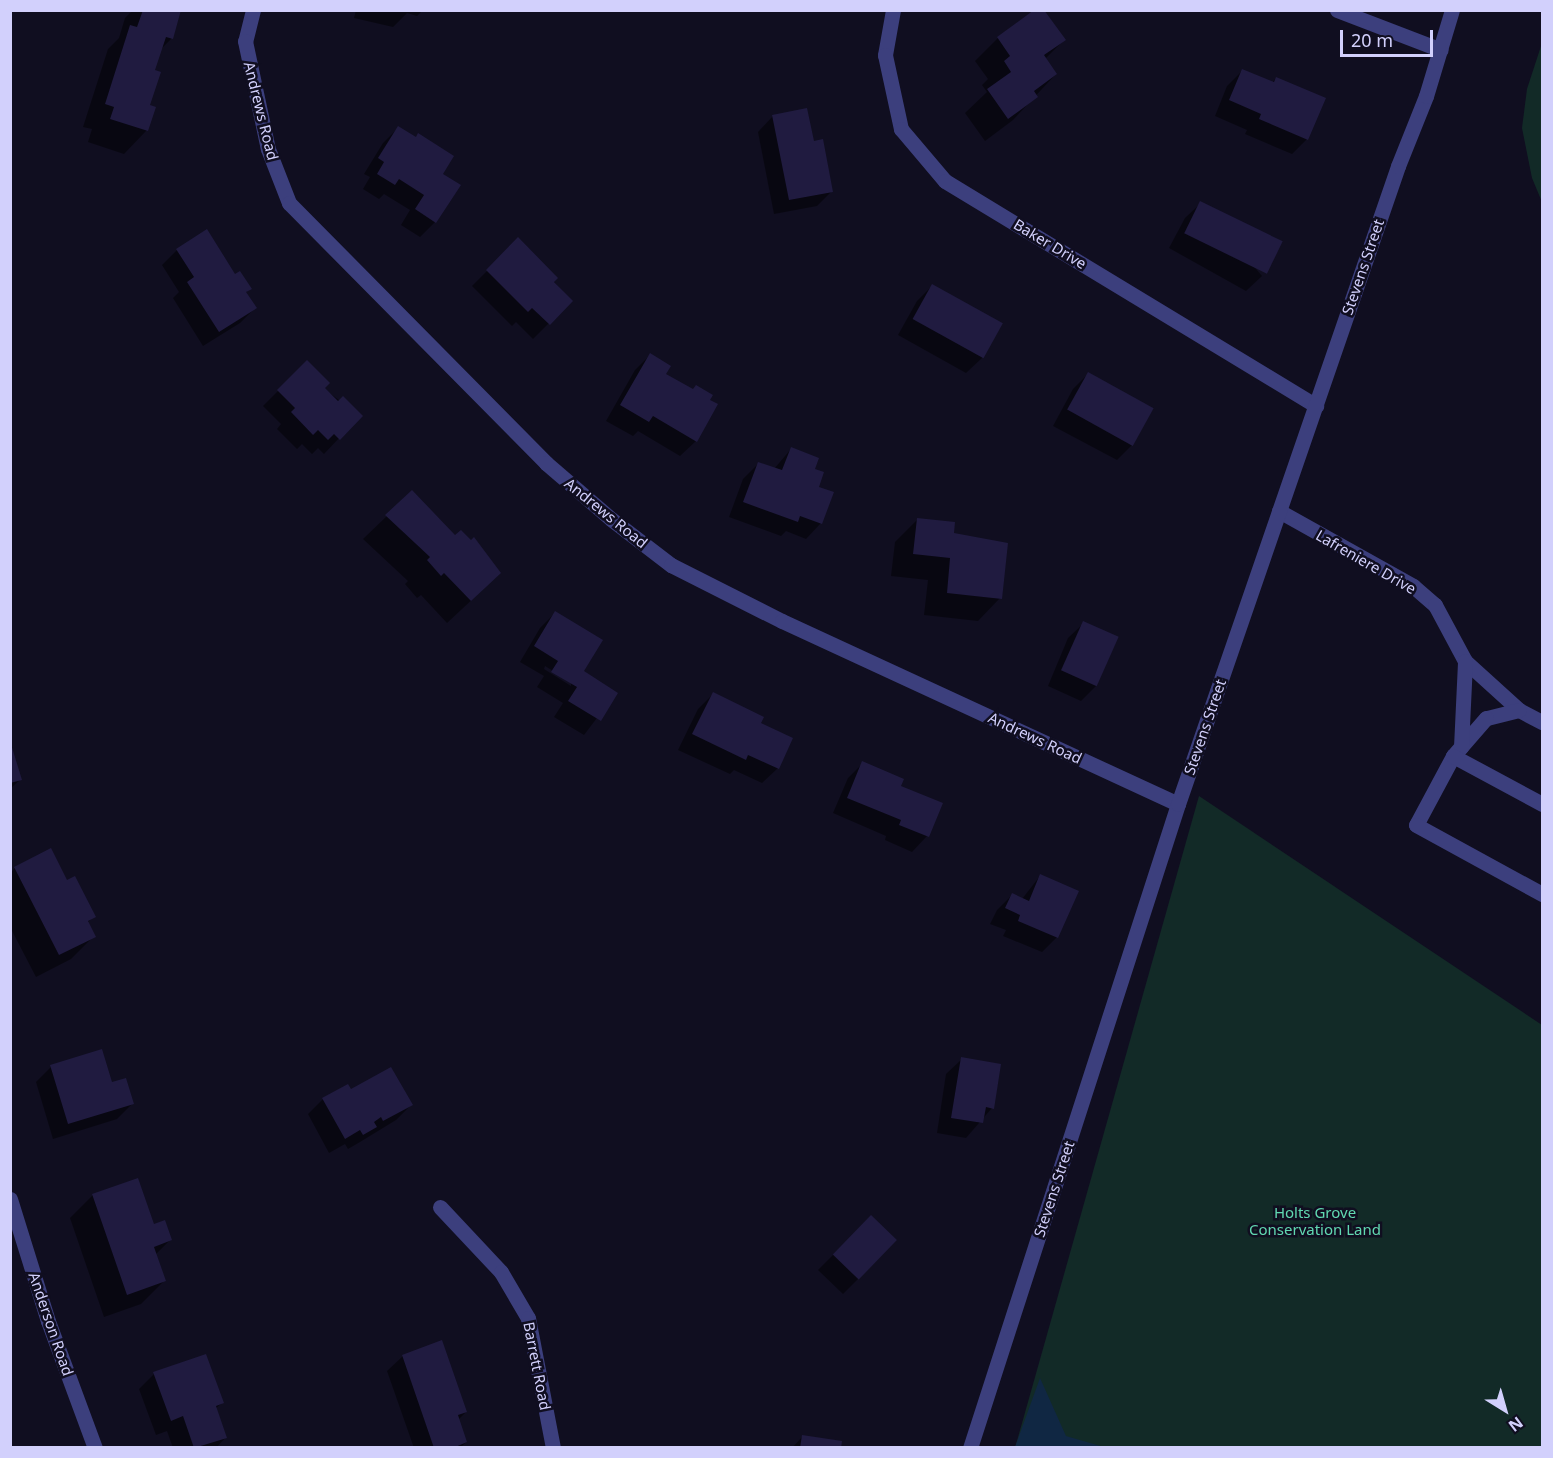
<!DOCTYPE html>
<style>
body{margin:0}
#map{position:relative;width:1553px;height:1458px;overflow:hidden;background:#100e20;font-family:"Noto Sans",sans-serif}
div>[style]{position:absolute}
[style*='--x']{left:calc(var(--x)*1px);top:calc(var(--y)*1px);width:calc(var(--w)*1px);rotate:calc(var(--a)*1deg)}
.green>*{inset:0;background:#122a27}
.water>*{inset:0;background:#102743}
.shadow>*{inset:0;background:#0007}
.building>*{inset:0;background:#201b40;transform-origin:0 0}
.minor>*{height:15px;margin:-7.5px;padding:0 7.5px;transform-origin:7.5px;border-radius:7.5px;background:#3c3f7d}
span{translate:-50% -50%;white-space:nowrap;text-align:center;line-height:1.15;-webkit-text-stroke:5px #100e20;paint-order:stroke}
.street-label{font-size:15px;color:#d2d0fc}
.park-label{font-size:15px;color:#61d8b1}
.frame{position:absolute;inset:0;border:12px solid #d2d0fc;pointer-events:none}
.north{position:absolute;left:1475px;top:1380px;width:60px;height:60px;-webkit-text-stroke:4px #100e20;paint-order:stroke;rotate:143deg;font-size:16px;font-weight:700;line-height:24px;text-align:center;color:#d2d0fc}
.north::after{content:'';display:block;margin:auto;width:21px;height:27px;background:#d2d0fc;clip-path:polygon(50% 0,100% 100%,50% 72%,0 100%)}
.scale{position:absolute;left:1340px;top:30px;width:93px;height:27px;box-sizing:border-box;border:3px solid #d2d0fc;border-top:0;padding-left:8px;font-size:18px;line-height:21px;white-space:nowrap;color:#d2d0fc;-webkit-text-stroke:4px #100e20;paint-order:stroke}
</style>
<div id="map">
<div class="green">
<div style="clip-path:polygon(1542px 43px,1542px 202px,1532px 178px,1522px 128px,1527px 89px)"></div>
<div style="clip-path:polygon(1199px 796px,1542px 1025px,1542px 1447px,1015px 1448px)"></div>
</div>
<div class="water">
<div style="clip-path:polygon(1040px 1378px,1066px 1436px,1104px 1447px,1015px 1447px)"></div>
</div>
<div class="shadow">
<div style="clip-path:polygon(133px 10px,180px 10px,171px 39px,160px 50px,153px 71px,148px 106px,154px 108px,146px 131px,124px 154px,88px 142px,92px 129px,83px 127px,108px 49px,119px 38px,125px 18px)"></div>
<div style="clip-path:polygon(356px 10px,423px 10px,417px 16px,407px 13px,393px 27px,354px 18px)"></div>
<div style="clip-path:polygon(1036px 10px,1064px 40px,1045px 59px,1056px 74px,1013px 120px,985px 141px,965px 113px,987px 92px,982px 85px,988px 79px,975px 61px,998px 38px)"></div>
<div style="clip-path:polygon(1242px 71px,1272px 83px,1276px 78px,1307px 139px,1292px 154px,1245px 134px,1247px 130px,1215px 116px,1227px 86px)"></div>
<div style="clip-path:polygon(773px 116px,813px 143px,832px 191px,817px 206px,774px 214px,758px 132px)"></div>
<div style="clip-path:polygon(398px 128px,441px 174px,435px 222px,420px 237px,401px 225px,410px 210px,384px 194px,379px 199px,363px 189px,370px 177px,364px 174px,383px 143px)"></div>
<div style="clip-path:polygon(1201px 203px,1262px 276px,1246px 291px,1169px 248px,1185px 218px)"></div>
<div style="clip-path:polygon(518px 240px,571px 301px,533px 339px,516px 322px,512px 326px,472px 286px)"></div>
<div style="clip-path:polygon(177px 250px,234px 276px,250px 288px,245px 293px,255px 308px,240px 323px,203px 346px,173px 298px,179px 292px,162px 265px)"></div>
<div style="clip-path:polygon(932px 286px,1001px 325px,982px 358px,966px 373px,898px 335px,917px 301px)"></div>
<div style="clip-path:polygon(650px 355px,664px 374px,696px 441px,680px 456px,638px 431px,633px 436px,606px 421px,635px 370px)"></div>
<div style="clip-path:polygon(307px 362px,323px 388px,360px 416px,324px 454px,318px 448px,312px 454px,302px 444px,297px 449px,277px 429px,281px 424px,263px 406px)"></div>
<div style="clip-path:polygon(1088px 374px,1132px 445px,1117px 460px,1053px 426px,1073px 389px)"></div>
<div style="clip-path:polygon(791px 449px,813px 470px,821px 523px,806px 539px,786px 531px,781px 536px,729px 517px,743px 479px,759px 463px,774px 469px)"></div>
<div style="clip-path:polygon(412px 492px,477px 595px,447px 623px,421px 595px,417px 598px,405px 584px,408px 581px,363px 539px)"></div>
<div style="clip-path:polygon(918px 519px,952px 534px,1000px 598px,978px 621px,924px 615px,928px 580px,891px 576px,895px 542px)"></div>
<div style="clip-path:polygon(evenodd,556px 612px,582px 672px,616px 693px,584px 735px,554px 717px,563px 703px,537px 687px,544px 676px,520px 662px,540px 628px,556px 612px,545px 666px,571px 682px,571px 686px,544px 669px,545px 666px)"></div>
<div style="clip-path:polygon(1084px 623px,1117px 638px,1096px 686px,1081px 701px,1048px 686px,1068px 638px)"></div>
<div style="clip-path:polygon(713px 694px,759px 723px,778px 768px,762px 783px,734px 770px,730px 774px,678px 750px,698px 709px)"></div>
<div style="clip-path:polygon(10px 744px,20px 780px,10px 789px)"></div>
<div style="clip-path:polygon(863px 763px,899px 787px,927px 836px,912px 852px,885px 840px,886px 836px,833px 813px,848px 778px)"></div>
<div style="clip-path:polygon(15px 868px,67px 882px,94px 916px,87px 923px,94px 936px,71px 959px,36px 977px,10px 927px,10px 873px)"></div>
<div style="clip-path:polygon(1040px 876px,1057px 937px,1042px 952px,1003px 936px,1006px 930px,990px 924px,997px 910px,1012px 895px,1022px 899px)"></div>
<div style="clip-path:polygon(962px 1059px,992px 1108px,966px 1138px,937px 1133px,946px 1074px)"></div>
<div style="clip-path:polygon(51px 1067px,111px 1083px,132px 1104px,117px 1119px,53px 1139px,36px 1082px)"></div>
<div style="clip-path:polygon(351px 1091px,411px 1105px,396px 1120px,360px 1142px,348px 1149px,345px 1144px,329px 1153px,308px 1114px,323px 1099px)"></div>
<div style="clip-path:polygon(93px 1195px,153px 1226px,170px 1240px,155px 1255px,164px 1281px,141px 1304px,104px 1317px,70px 1218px)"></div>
<div style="clip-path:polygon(871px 1217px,858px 1279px,843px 1294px,818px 1270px)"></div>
<div style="clip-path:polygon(403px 1356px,466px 1412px,458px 1420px,466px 1442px,460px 1448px,414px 1448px,387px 1371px)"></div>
<div style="clip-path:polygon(154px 1374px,222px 1403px,215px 1409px,226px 1437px,216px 1448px,173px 1448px,167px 1431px,156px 1435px,139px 1389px)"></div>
<div style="clip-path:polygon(803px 1436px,840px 1448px,792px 1448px)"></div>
</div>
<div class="building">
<div style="clip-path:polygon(143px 10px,181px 10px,173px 39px,166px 37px,155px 70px,161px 72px,150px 105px,156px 107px,148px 131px,110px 119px,114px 107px,105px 104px,130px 25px,137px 27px)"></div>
<div style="clip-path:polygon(1034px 10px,1044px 10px,1066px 40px,1044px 55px,1057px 74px,1034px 91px,1038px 97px,1008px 119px,987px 89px,1011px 72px,1004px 61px,1010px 56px,997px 37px)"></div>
<div style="clip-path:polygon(1242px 69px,1274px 82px,1276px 77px,1326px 98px,1308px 140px,1259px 119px,1261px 114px,1229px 100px)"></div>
<div style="clip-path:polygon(807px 108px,814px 141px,823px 139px,833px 192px,789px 200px,772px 115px)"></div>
<div style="clip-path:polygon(398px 126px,416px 137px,418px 133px,454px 156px,443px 174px,461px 185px,436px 223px,415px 209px,424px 195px,399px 179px,395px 185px,377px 174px,384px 162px,378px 158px)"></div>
<div style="left:1200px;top:201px;width:92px;height:36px;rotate:26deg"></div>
<div style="clip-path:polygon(207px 229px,235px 274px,240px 271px,252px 289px,246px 292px,257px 308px,219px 332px,187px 282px,194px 277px,176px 249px)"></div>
<div style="clip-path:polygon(518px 237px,558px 278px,554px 282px,573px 301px,550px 325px,532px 308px,528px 312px,486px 270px)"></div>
<div style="left:932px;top:284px;width:81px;height:40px;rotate:29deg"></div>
<div style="clip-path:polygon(650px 353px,671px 366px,666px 374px,693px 389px,696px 385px,713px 395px,710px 400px,718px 404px,697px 442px,653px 416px,649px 422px,620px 405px)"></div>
<div style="clip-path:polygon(307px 360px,330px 383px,325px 388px,338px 401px,343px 396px,363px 416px,340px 440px,334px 434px,328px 440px,318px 430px,313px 435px,291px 412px,295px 408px,277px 390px)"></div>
<div style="left:1088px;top:372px;width:75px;height:43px;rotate:29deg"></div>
<div style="clip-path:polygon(791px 447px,819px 458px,815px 469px,824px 472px,819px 487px,834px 492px,822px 524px,800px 516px,798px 522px,743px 502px,758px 462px,782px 470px)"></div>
<div style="clip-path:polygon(412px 490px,455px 535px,461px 530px,471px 540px,474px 537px,501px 573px,471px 601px,444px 573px,441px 576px,427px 560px,430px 557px,385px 515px)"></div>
<div style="clip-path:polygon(917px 518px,955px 522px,954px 533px,1008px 543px,1002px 599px,947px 593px,950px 558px,913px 554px)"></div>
<div style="clip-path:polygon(555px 611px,603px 640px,584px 671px,618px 693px,601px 721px,568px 701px,577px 687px,551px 672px,558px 661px,534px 646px)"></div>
<div style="left:1083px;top:621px;width:39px;height:54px;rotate:24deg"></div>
<div style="clip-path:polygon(713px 692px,764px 717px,761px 723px,793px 738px,779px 769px,748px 755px,746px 760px,692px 734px)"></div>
<div style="clip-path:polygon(10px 741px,22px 780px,10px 783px)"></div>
<div style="clip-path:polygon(862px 761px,904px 779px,901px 786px,943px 803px,929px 837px,899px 825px,901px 820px,847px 798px)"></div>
<div style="clip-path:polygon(51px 848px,67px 880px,75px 876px,96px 917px,88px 921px,96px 937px,59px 955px,14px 867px)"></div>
<div style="clip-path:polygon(1040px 874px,1079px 891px,1058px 938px,1018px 921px,1020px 915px,1005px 908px,1012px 893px,1029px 901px)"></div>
<div style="clip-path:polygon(102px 1049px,112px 1082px,126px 1078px,134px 1104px,68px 1124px,50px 1065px)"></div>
<div style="clip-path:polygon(961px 1057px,1001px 1064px,994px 1109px,986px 1107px,983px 1123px,951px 1118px)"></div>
<div style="clip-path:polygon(391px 1067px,413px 1105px,383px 1121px,381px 1117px,374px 1122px,377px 1127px,363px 1135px,360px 1130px,345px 1139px,322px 1098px,348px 1084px,351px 1089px)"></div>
<div style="clip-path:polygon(138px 1178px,154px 1224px,165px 1220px,172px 1240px,154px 1247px,166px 1281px,127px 1295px,92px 1194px)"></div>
<div style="left:871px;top:1215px;width:36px;height:55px;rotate:44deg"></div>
<div style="clip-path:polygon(442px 1340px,467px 1412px,458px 1415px,467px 1442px,453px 1448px,434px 1448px,402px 1355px)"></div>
<div style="clip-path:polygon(206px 1354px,224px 1403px,216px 1406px,227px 1438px,194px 1448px,183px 1416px,171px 1421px,153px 1372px)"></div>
<div style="clip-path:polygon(802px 1435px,842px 1441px,841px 1448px,800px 1448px)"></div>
</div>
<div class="minor">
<div style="--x:253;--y:10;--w:32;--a:104"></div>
<div style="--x:245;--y:41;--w:110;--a:78"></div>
<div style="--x:268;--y:149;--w:58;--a:68.7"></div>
<div style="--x:289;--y:203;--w:366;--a:45.3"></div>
<div style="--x:546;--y:463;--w:86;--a:40.7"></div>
<div style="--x:611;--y:519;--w:76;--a:37.5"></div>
<div style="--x:671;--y:565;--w:124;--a:26.8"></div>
<div style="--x:782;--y:621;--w:436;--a:24.8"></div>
<div style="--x:893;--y:10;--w:46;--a:100.1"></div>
<div style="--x:885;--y:55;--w:76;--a:77.8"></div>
<div style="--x:901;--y:129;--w:68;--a:49.8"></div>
<div style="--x:945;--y:181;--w:434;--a:31.2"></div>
<div style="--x:1337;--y:10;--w:111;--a:21"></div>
<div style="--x:1279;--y:511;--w:154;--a:29.2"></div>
<div style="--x:1413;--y:586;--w:29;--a:41"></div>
<div style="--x:1435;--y:605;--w:64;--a:61.8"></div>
<div style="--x:1465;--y:661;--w:73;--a:42.2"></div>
<div style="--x:1519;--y:710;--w:26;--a:28"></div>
<div style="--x:1519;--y:710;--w:34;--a:166"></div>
<div style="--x:1486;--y:718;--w:50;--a:131"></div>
<div style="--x:1453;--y:756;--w:78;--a:118.2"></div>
<div style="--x:1416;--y:825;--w:144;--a:28.7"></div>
<div style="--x:1461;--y:747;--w:86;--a:-87.3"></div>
<div style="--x:1453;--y:756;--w:101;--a:28.3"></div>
<div style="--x:10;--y:1199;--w:128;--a:72.7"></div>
<div style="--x:48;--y:1321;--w:135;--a:69.7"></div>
<div style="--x:440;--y:1207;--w:89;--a:46.8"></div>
<div style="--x:501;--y:1272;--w:53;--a:59.6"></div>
<div style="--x:528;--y:1318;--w:132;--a:79.1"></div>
<div style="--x:970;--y:1448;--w:677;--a:-72.1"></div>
<div style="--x:1178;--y:804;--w:675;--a:-70.97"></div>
<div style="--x:1398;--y:166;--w:75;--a:-68.2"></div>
<div style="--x:1426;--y:96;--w:90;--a:-73.2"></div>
</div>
<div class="street-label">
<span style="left:261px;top:111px;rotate:76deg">Andrews Road</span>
<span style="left:1050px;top:244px;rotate:31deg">Baker Drive</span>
<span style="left:1363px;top:267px;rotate:-71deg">Stevens Street</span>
<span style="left:606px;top:513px;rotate:39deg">Andrews Road</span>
<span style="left:1366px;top:562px;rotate:30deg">Lafreniere Drive</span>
<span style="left:1205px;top:727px;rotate:-71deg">Stevens Street</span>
<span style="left:1035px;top:738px;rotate:25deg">Andrews Road</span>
<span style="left:1054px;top:1189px;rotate:-72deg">Stevens Street</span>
<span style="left:51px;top:1324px;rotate:71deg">Anderson Road</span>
<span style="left:537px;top:1366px;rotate:79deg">Barrett Road</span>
</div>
<div class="park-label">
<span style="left:1315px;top:1221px">Holts Grove<br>Conservation Land</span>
</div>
<div class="frame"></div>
<div class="north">N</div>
<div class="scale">20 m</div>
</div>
